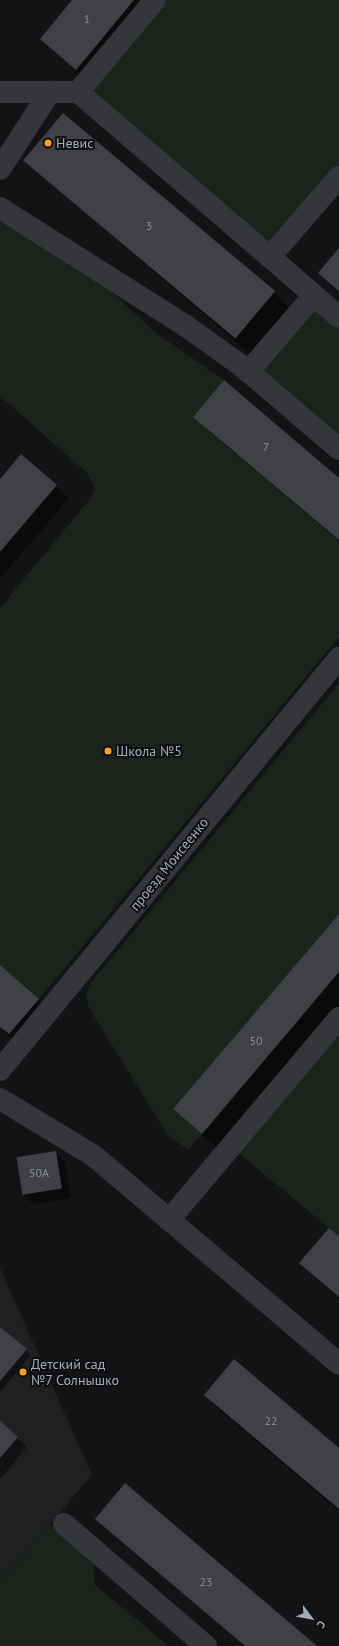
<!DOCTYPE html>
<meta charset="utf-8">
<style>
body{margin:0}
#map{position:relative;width:339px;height:1646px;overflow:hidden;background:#131315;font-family:"PT Sans",sans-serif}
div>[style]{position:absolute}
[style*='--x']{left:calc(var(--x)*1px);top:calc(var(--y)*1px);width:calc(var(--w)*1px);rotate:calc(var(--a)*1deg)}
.built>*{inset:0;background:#1f2022}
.green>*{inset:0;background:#1b231c}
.shadow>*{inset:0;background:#0007}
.building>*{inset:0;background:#3f4145;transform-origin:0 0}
.minor>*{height:22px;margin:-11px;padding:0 11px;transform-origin:11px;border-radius:11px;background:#34363a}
.dots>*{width:11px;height:11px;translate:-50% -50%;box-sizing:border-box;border:2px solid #0e0e10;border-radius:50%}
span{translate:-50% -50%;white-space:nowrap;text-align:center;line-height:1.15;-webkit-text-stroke:4px #0e0e10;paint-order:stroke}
.number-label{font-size:12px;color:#8b919a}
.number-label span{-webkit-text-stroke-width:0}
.poi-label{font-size:14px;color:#a4acb6}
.left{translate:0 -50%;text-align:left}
.street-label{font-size:14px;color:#a4acb6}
.north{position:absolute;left:291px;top:1598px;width:40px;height:40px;-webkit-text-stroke:3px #0e0e10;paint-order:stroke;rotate:122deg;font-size:11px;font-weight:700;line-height:16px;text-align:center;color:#a4acb6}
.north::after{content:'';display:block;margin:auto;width:14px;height:18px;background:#a4acb6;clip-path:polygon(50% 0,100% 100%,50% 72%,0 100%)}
</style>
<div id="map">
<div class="built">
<div style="clip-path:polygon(0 1268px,92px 1475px,0 1582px)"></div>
</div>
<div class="green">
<div style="clip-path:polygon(155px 0,339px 0,339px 177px,270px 257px,78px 92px)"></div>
<div style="clip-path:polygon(0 219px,90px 272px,156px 333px,224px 380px,339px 540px,339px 637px,39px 999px,0 965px,0 608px,90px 499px,95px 488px,87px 473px,0 396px)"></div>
<div style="clip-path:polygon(314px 295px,339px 317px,339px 449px,248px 372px)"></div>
<div style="clip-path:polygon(339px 683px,339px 914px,173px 1109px,202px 1134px,188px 1150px,167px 1134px,89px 1008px,86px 996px,90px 984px)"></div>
<div style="clip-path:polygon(339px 1018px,339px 1236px,231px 1147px)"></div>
<div style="clip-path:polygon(50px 1524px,93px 1559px,95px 1585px,169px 1646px,0 1646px,0 1582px)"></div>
</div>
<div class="shadow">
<div style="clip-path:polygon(73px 0,164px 0,93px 85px,41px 39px)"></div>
<div style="clip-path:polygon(25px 160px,274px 293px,290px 309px,251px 355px)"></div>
<div style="clip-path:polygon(195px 416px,339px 479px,339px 541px,211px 433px)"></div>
<div style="clip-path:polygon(21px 456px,69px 498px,0 579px,0 481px)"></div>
<div style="clip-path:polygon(339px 915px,339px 1008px,219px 1150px,175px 1109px)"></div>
<div style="clip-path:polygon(0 967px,55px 1015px,26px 1050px,0 1028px)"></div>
<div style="clip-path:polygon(55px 1152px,65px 1162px,71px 1198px,33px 1204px,24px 1195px)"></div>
<div style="clip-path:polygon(339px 1237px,339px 1298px,301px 1263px)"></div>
<div style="clip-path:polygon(0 1328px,31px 1355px,0 1392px)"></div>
<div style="clip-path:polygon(205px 1395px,339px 1449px,339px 1511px,221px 1411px)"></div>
<div style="clip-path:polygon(0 1422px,27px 1447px,0 1479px)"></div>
<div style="clip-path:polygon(97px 1519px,316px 1646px,244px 1646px)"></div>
</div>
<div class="building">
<div style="clip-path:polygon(72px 0,134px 0,76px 70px,40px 39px)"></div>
<div style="left:63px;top:113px;width:277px;height:62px;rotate:40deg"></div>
<div style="clip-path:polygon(339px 248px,339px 291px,318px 273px)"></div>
<div style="clip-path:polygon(224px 380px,339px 478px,339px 540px,193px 417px)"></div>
<div style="clip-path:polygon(21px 454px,57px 485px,0 552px,0 479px)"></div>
<div style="clip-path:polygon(339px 914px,339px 972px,202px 1134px,173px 1109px)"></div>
<div style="clip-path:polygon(0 965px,39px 999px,9px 1034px,0 1027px)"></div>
<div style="left:56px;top:1151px;width:38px;height:40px;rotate:81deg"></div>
<div style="clip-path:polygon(329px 1228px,339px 1236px,339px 1297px,299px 1263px)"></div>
<div style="clip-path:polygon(0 1327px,27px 1349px,0 1381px)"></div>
<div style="clip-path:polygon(234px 1359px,339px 1448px,339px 1509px,204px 1395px)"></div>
<div style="clip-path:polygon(0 1421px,18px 1437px,0 1458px)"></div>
<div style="clip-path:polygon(125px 1483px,317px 1646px,245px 1646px,95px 1519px)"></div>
</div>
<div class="minor">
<div style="--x:0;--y:92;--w:78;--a:0"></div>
<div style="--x:78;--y:92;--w:120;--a:-50.1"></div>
<div style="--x:78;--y:92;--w:253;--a:40.7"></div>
<div style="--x:0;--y:169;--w:92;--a:-57"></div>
<div style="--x:339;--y:177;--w:106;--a:130.8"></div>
<div style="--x:270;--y:257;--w:91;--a:41"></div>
<div style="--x:0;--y:208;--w:220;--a:32.4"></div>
<div style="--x:186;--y:326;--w:70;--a:35.7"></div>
<div style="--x:243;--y:367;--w:126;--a:40.5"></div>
<div style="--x:248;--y:372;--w:101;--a:-49.4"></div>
<div style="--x:0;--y:1070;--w:534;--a:-50.55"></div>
<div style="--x:0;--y:1099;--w:110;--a:31.2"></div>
<div style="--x:94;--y:1156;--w:321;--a:40.3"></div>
<div style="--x:169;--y:1220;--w:264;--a:-49.9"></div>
<div style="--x:64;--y:1524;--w:187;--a:40.7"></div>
</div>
<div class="dots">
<div style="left:48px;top:143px;background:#fa9e26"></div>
<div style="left:108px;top:751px;background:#fa9e26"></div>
<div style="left:23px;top:1372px;background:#fa9e26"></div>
</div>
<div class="number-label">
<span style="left:87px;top:19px">1</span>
<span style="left:149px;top:226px">3</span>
<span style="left:266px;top:447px">7</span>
<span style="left:256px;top:1041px">50</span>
<span style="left:39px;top:1173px">50А</span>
<span style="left:271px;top:1421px">22</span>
<span style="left:206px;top:1582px">23</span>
</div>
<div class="poi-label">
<span class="left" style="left:56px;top:143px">Невис</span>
<span class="left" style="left:116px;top:751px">Школа №5</span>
<span class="left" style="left:31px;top:1372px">Детский сад<br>№7 Солнышко</span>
</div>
<div class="street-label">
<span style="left:169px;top:864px;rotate:-51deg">проезд Моисеенко</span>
</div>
<div class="north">С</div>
</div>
